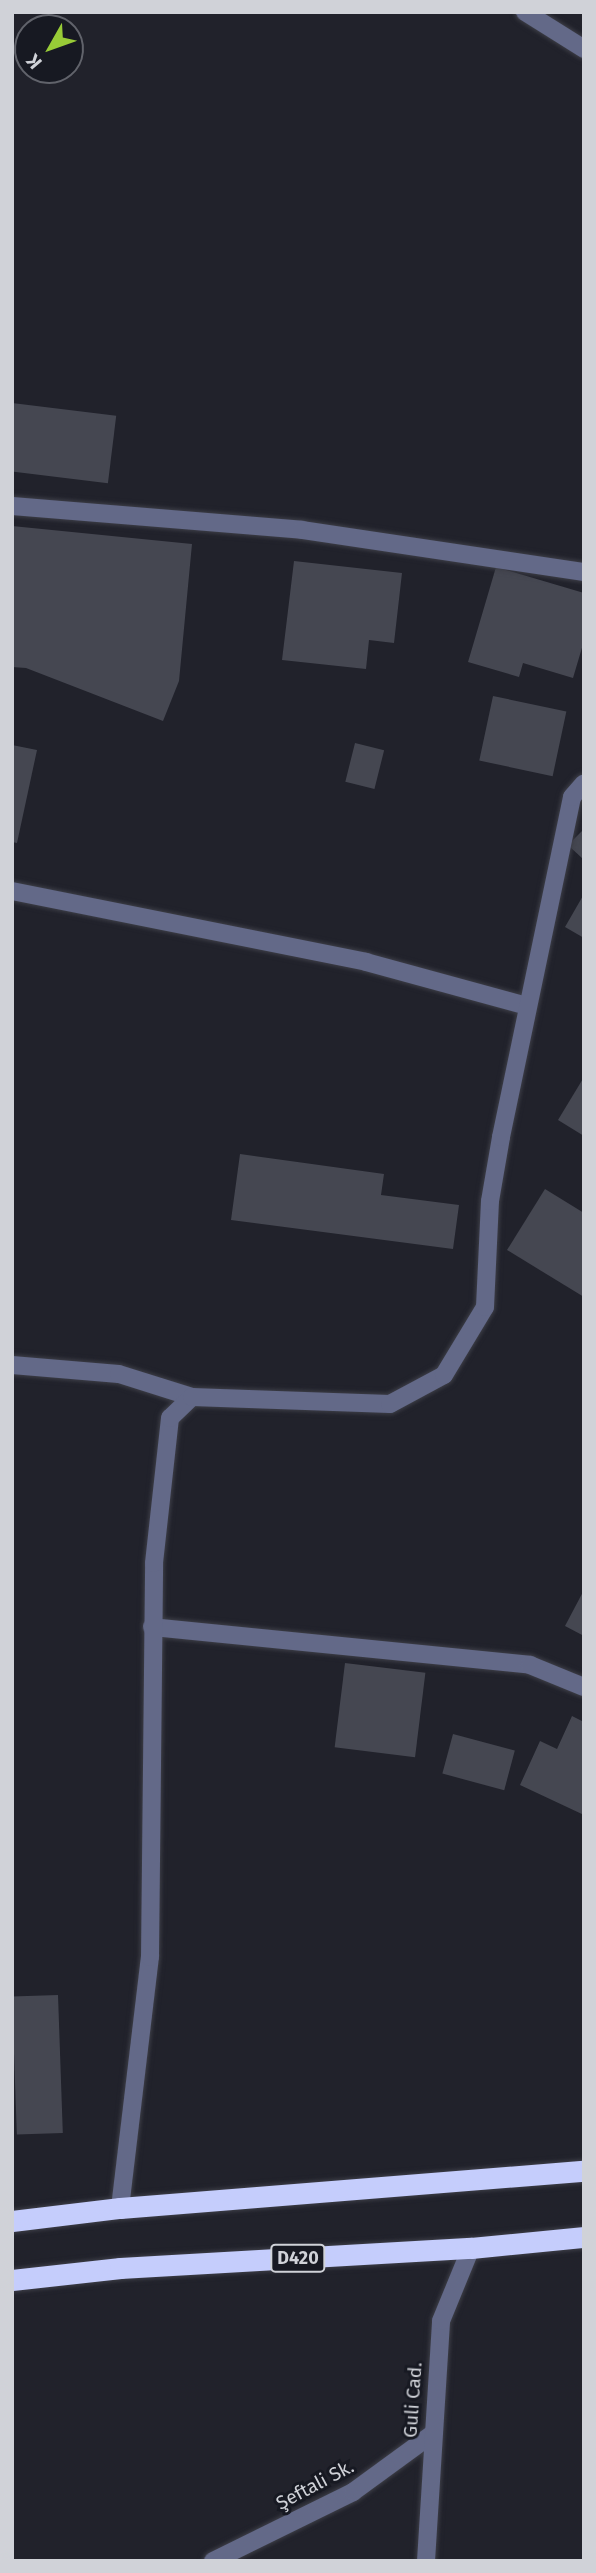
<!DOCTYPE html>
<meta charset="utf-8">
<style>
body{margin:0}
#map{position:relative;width:596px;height:2573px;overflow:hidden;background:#21222b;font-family:"Fira Sans",sans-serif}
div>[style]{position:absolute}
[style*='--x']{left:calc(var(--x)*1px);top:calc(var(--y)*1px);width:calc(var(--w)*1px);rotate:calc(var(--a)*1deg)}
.building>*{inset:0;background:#454751;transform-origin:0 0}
.roads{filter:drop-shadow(0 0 2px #3d3e47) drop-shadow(0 0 2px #3d3e47)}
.minor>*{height:18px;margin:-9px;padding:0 9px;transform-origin:9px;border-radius:9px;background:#636988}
.highway>*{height:21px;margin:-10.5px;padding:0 10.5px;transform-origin:10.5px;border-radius:10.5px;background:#c5cdfc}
span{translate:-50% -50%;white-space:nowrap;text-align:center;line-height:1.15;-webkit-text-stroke:6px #171922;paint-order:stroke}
.shield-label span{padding:2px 5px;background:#171922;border:2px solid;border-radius:5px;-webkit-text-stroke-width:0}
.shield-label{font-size:18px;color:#d0d2d8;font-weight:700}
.street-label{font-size:19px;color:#d0d2d8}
.frame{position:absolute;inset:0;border:14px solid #d0d2d8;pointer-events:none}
.north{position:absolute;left:14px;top:14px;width:70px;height:70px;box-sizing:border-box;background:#171922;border:2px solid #61636b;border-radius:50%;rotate:230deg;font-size:19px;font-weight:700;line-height:28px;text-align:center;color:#d0d2d8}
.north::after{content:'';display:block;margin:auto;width:24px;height:32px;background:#98cb37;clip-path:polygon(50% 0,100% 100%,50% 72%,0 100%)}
</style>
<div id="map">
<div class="building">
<div style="left:12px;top:403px;width:105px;height:68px;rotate:7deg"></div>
<div style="clip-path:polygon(12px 526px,192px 544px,179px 681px,163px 721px,26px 668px,12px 667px)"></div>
<div style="clip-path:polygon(294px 561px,402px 573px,394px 643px,369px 640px,366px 669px,282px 660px)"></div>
<div style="clip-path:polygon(496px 567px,584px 593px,584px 641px,573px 678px,523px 663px,519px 677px,468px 662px)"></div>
<div style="left:493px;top:696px;width:75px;height:66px;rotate:12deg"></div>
<div style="left:355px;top:743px;width:30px;height:40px;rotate:14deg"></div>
<div style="clip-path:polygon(12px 745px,37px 750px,17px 843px,12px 842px)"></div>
<div style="clip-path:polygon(584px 829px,584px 860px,568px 845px)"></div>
<div style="clip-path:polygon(584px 894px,584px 938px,565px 927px)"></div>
<div style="clip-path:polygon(584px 1077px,584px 1136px,558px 1120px)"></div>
<div style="clip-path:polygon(240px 1154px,384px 1174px,381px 1195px,459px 1205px,453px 1249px,231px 1220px)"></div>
<div style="clip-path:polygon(545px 1189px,584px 1213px,584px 1297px,507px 1250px)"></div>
<div style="clip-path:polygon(584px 1590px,584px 1636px,565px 1626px)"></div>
<div style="left:345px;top:1663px;width:81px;height:85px;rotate:7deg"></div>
<div style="clip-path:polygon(572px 1716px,584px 1722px,584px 1815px,520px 1785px,540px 1741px,557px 1749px)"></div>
<div style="left:453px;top:1734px;width:64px;height:41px;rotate:15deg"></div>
<div style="left:58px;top:1995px;width:138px;height:46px;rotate:88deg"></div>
</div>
<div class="roads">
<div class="minor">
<div style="--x:525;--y:12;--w:70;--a:32.1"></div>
<div style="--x:12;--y:506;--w:291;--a:4.7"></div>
<div style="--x:302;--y:530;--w:285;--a:8.5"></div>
<div style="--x:12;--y:891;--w:361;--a:11.3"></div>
<div style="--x:366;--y:962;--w:167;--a:15.3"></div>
<div style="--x:12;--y:1365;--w:107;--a:4.8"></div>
<div style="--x:119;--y:1374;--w:77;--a:17.5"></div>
<div style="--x:152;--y:1627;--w:380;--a:5.7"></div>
<div style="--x:530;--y:1665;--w:58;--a:22.2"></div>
<div style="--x:120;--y:2208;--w:253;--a:-83.2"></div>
<div style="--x:150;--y:1957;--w:394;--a:-89.4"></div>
<div style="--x:154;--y:1563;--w:146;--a:-83.7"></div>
<div style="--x:170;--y:1418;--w:30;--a:-44"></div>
<div style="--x:192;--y:1397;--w:198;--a:2"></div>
<div style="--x:390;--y:1404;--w:61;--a:-28.2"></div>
<div style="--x:444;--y:1375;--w:79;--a:-58.9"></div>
<div style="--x:485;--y:1307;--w:106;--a:-87.3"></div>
<div style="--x:490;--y:1201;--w:65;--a:-80.2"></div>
<div style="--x:501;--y:1137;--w:347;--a:-78.2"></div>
<div style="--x:572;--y:797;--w:18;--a:-49"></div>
<div style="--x:213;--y:2561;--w:156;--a:-26.2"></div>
<div style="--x:353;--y:2492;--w:97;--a:-36.2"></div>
<div style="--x:426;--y:2561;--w:240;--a:-86.4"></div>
<div style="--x:441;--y:2321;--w:79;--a:-67.7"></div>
</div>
<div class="highway">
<div style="--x:12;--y:2221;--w:109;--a:-6.9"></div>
<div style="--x:120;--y:2208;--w:465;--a:-4.6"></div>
<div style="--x:12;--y:2280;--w:109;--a:-6.3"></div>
<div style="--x:120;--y:2268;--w:352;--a:-3.3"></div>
<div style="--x:471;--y:2248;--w:114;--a:-5.6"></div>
</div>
</div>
<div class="shield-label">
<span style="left:298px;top:2258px">D420</span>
</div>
<div class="street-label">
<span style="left:413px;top:2400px;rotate:-86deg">Guli Cad.</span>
<span style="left:315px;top:2485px;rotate:-28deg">Şeftali Sk.</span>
</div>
<div class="frame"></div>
<div class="north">K</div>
</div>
